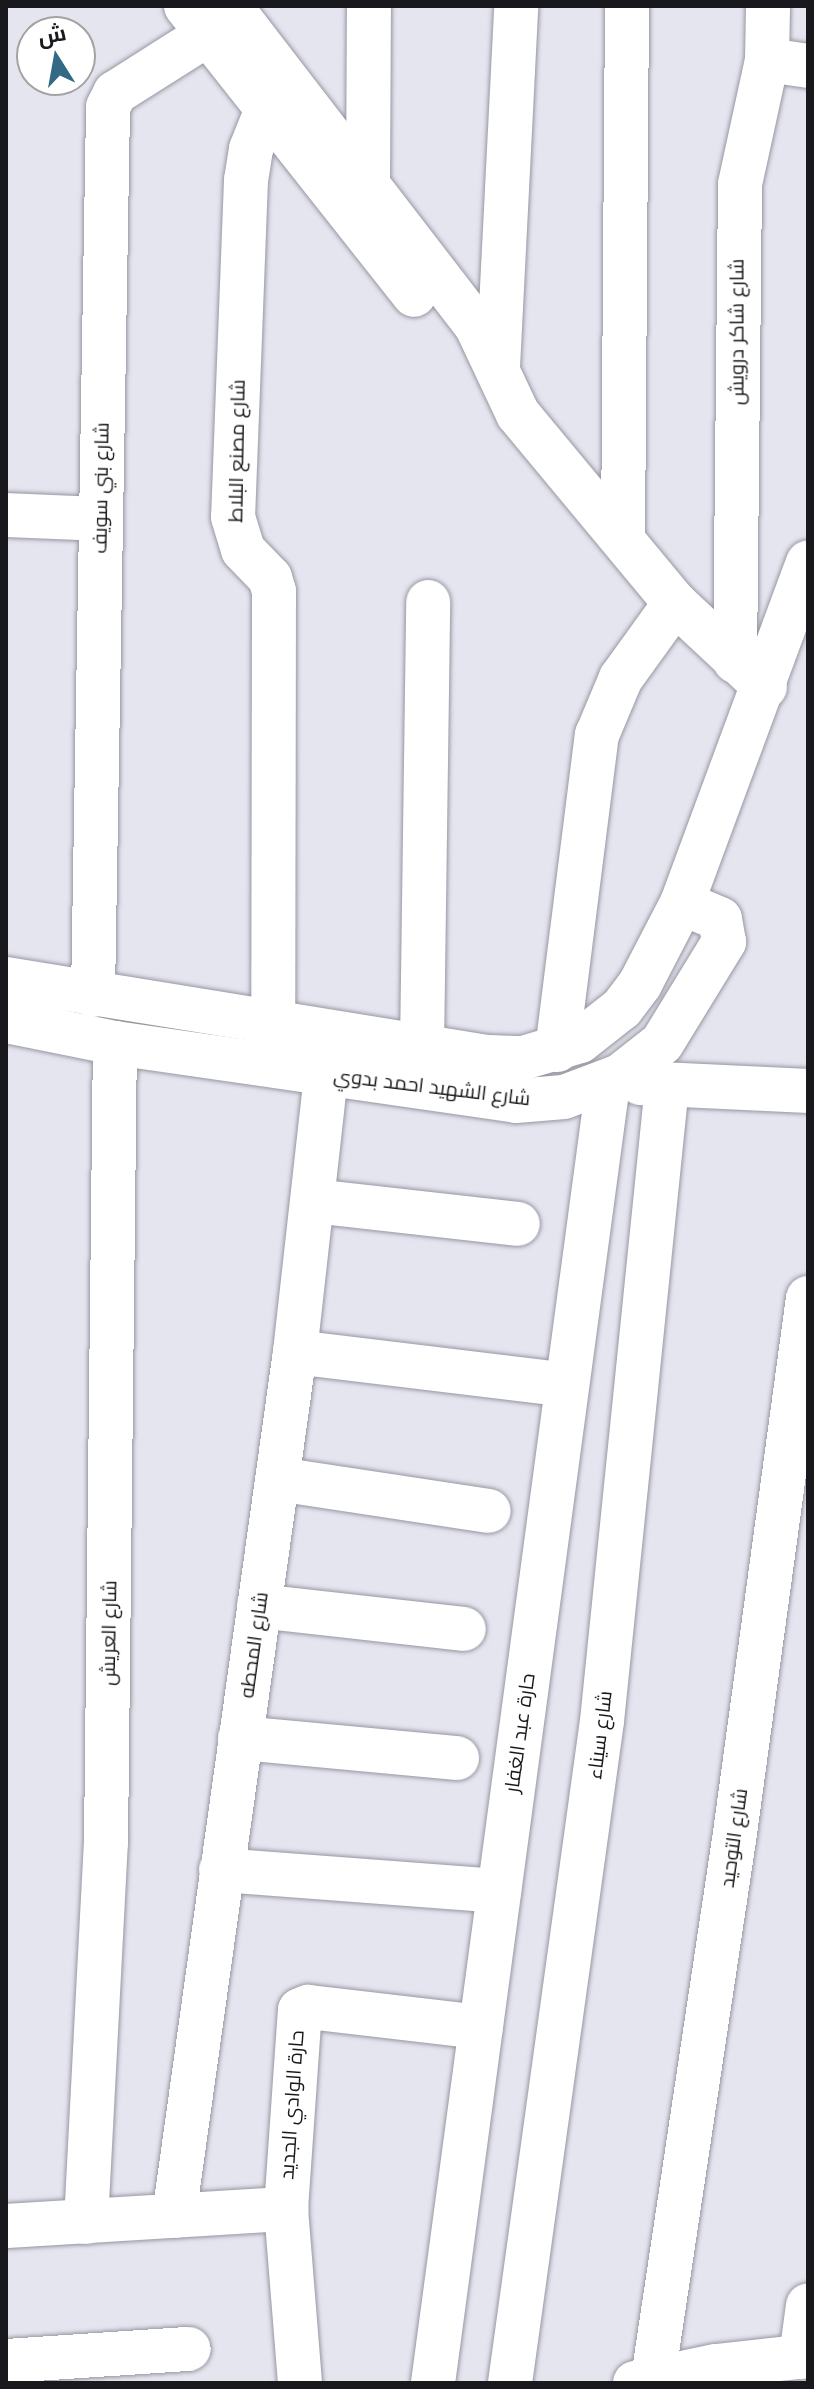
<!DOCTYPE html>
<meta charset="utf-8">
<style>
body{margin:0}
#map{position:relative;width:814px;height:2389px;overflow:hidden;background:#e5e5f0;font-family:"PT Sans",Cairo,sans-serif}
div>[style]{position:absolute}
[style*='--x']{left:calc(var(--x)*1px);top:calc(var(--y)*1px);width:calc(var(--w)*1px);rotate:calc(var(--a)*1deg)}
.roads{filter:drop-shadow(0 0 2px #9697a1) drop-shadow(0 0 2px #9697a1)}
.minor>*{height:44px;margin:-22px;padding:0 22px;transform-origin:22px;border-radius:22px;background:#fff}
span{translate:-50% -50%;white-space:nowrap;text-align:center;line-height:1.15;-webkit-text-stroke:8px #fff;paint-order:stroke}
.street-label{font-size:20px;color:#19191d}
.frame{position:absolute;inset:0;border:8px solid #19191d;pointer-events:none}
.north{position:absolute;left:16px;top:16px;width:80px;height:80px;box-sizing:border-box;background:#fff;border:2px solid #a3a3a5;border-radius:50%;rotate:349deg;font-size:22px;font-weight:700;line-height:32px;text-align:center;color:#19191d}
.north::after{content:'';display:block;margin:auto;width:28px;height:36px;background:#336984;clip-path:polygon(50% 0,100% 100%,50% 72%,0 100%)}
</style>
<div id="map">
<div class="roads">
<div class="minor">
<div style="--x:186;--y:6;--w:368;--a:51.7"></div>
<div style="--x:230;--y:6;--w:405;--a:52.4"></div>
<div style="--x:477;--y:327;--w:96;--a:64.8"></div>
<div style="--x:518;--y:414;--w:246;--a:50.3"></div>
<div style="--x:675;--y:603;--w:123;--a:43"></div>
<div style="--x:767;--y:60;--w:41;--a:8.3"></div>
<div style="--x:267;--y:109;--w:43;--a:111.8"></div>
<div style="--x:251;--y:149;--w:31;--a:99"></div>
<div style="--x:246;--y:180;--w:337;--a:92.2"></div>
<div style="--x:233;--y:517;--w:34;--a:73"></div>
<div style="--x:243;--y:550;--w:39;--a:46"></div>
<div style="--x:270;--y:578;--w:14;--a:73"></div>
<div style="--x:274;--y:591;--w:433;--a:90.1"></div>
<div style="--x:368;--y:186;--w:180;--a:-89.7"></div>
<div style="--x:498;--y:367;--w:361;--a:-87.1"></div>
<div style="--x:6;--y:515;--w:94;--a:2.4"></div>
<div style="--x:623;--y:538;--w:532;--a:-89.57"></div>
<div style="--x:735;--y:661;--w:477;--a:-89.4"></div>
<div style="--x:740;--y:184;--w:127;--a:-77.7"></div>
<div style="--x:767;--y:60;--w:54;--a:-88.9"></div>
<div style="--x:6;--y:979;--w:487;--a:9.2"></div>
<div style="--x:487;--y:1057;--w:36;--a:2"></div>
<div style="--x:523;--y:1058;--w:59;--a:-16.6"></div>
<div style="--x:580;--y:1041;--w:53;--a:-38.2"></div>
<div style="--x:622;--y:1008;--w:30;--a:-53"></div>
<div style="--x:640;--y:984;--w:91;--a:-62.6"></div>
<div style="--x:682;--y:903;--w:363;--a:-69.7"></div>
<div style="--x:93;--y:995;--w:888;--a:-89.03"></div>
<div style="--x:108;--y:107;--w:16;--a:-63"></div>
<div style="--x:115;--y:93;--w:110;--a:-32.4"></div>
<div style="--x:6;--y:1021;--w:111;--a:11.4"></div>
<div style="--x:115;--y:1043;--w:405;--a:8.2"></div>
<div style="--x:516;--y:1101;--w:48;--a:-4.8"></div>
<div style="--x:564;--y:1097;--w:60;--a:-20.6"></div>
<div style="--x:620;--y:1076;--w:53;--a:-38.2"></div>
<div style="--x:662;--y:1043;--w:119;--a:-58.5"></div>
<div style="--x:724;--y:942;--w:23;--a:-100"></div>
<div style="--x:720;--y:919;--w:41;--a:-157.2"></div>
<div style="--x:422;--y:1048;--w:446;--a:-89.2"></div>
<div style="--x:557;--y:1050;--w:318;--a:-82.8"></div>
<div style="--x:597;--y:735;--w:62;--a:-67.2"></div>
<div style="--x:621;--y:678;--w:92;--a:-54.2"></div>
<div style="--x:640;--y:1083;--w:168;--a:2.7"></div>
<div style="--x:314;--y:1201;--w:205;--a:6.4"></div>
<div style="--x:295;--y:1352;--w:273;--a:6.9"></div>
<div style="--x:278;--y:1479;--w:213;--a:8.6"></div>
<div style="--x:259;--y:1606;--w:206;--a:6.4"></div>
<div style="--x:240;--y:1738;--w:218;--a:5.3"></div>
<div style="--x:221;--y:1870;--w:279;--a:4.3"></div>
<div style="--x:174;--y:2216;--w:872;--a:-82.03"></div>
<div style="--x:295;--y:1352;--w:280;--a:-83.6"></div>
<div style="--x:86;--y:2222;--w:380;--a:-87"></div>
<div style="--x:106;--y:1843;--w:800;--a:-89.36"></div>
<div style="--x:6;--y:2226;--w:281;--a:-3.5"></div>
<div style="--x:801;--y:2357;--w:52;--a:-82.3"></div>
<div style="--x:6;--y:2361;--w:183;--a:-3.8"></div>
<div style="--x:653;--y:2378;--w:551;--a:-81.44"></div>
<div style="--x:735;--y:1833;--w:540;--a:-82.23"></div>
<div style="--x:300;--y:2383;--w:175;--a:-94.6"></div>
<div style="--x:286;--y:2209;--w:199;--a:-86"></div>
<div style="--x:300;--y:2010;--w:9;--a:-21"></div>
<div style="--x:308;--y:2007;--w:174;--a:6.6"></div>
<div style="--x:433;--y:2383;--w:1312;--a:-82.33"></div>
<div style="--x:510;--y:2383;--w:668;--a:-82.09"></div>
<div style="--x:602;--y:1721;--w:639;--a:-84.16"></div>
<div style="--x:635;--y:2383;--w:83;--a:-11.9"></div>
<div style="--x:716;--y:2366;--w:93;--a:-6.2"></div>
</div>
</div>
<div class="street-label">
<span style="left:737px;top:332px;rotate:-90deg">شارع شاكر درويش</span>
<span style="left:237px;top:451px;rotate:-89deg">شارع مصنع البلاط</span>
<span style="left:101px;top:488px;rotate:-89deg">شارع بني سويف</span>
<span style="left:432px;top:1087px;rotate:7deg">شارع الشهيد احمد بدوي</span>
<span style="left:109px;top:1633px;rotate:-89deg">شارع العريش</span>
<span style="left:254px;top:1645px;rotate:-82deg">شارع المحطه</span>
<span style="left:520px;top:1733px;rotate:-82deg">حارة عبد الغفار</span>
<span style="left:600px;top:1735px;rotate:-83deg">شارع سيناء</span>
<span style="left:734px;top:1838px;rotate:-82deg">شارع التوحيد</span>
<span style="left:292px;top:2105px;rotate:-86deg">حارة الوادي الجديد</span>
</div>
<div class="frame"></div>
<div class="north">ش</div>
</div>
